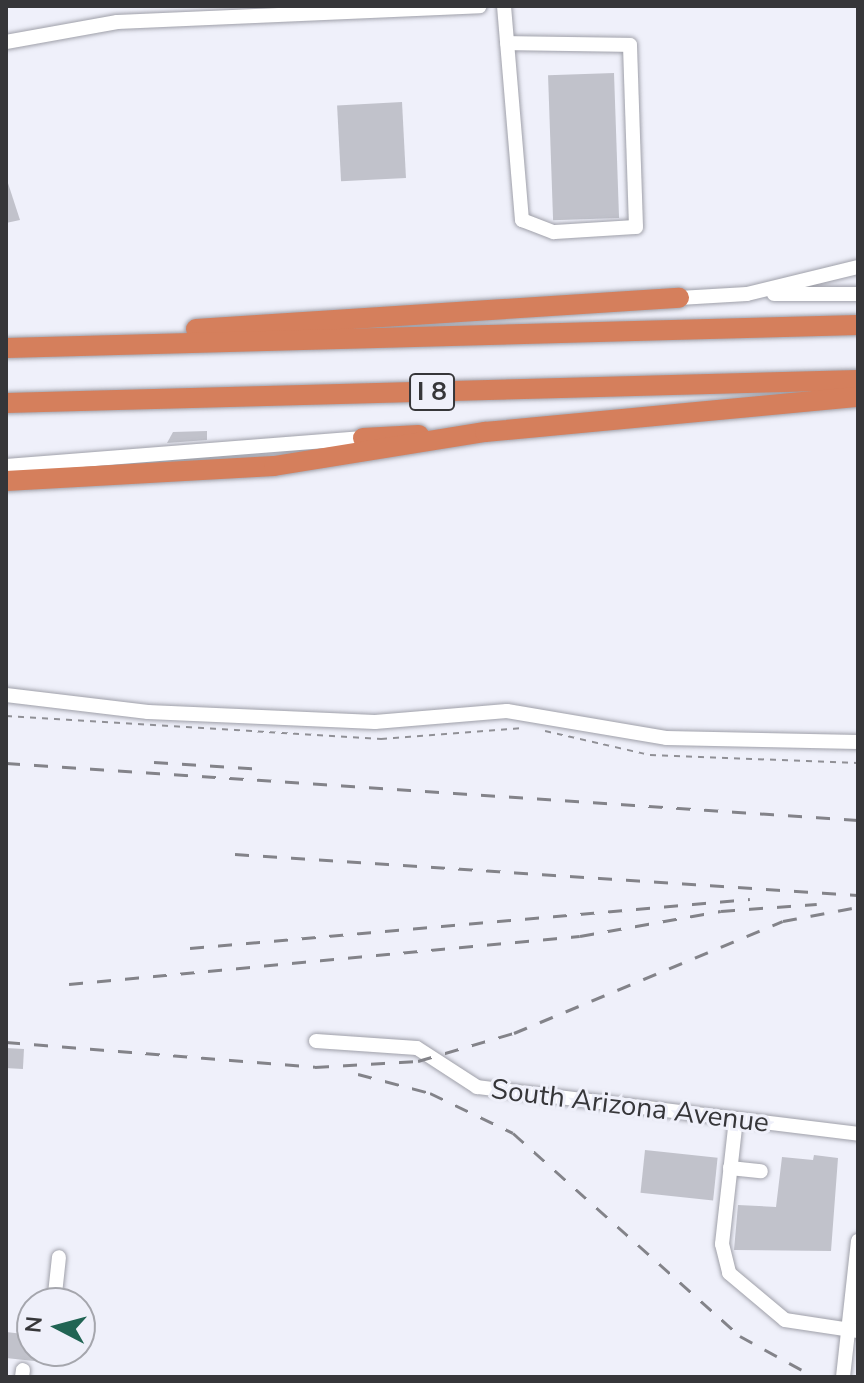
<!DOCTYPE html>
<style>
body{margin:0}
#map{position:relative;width:864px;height:1383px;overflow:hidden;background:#eff0fa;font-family:"Nunito Sans",sans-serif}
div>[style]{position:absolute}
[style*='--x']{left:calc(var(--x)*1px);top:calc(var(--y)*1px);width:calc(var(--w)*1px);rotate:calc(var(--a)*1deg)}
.building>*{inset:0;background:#c1c2cb;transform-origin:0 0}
.path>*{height:2px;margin-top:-1px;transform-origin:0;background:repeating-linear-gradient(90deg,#909096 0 6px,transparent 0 12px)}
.roads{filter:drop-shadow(0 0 2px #9fa0a9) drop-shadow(0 0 2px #9fa0a9)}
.minor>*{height:14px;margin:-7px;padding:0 7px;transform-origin:7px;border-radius:7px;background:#fff}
.highway>*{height:20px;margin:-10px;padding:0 10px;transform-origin:10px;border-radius:10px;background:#d57f5c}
.rail>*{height:3px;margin-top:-1.5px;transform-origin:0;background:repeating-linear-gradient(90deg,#838389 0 14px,transparent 0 28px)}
span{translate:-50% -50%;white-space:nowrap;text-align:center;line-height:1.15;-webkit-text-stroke:6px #eff0fa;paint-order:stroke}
.shield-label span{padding:2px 6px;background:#eff0fa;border:2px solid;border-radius:6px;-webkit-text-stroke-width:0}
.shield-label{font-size:26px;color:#363639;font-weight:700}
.street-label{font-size:28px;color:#363639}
.frame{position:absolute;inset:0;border:8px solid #363639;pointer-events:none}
.north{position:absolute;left:16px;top:1287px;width:80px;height:80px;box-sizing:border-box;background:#eff0fa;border:2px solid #a5a6ad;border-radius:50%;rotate:276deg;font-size:22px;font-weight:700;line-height:32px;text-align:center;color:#363639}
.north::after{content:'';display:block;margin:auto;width:28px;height:36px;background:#216454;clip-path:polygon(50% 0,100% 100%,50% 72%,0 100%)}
</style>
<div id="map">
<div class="building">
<div style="left:614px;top:73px;width:145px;height:66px;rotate:88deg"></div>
<div style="left:402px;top:102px;width:76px;height:65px;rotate:87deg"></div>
<div style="clip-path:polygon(6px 177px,20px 220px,6px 223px)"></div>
<div style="clip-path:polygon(207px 431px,207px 440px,167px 443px,173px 432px)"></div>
<div style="left:6px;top:1048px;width:18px;height:20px;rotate:3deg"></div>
<div style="left:645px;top:1150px;width:73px;height:43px;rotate:6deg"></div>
<div style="clip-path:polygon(814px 1155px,838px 1158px,831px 1251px,734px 1250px,738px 1205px,776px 1207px,782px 1157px,813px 1160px)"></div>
<div style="clip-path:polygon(6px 1332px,32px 1335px,32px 1351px,44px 1351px,43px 1362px,6px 1358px)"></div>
</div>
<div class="path">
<div style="--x:6;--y:716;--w:376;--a:3.5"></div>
<div style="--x:381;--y:739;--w:142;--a:-4.4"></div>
<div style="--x:545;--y:731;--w:108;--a:12.9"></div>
<div style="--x:650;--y:755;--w:208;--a:2.2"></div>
</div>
<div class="roads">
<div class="minor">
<div style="--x:504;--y:6;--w:215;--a:85.2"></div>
<div style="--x:522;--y:220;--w:34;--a:21"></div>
<div style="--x:554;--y:232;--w:82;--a:-3.5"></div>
<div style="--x:636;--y:227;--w:182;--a:-91.9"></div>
<div style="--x:630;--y:45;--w:123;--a:-179.1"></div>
<div style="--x:6;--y:42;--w:113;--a:-10.2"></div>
<div style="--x:117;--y:22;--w:363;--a:-2.5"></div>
<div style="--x:774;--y:294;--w:84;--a:0"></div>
<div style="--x:679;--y:298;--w:68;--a:-3.4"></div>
<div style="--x:747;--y:294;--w:114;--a:-13.7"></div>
<div style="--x:6;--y:466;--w:358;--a:-4.5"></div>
<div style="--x:6;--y:695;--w:143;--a:6.8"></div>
<div style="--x:148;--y:712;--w:227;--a:2.5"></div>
<div style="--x:375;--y:722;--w:132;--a:-4.8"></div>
<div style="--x:507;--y:711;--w:161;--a:9.6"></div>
<div style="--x:666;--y:738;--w:192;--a:1.2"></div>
<div style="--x:316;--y:1041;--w:101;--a:4"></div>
<div style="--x:417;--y:1048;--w:72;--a:33"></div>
<div style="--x:477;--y:1087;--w:384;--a:7"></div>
<div style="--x:736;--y:1119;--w:126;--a:96.4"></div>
<div style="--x:722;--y:1244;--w:30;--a:76"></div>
<div style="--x:729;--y:1273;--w:73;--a:40"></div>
<div style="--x:785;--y:1320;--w:74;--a:8.6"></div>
<div style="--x:730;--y:1168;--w:31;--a:6"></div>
<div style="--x:54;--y:1303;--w:46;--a:-83.8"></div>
<div style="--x:22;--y:1377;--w:7;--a:-82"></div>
<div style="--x:843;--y:1377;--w:137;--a:-83.7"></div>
</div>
<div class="highway">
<div style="--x:196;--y:329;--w:484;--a:-3.7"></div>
<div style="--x:6;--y:348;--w:852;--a:-1.55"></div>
<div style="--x:6;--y:403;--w:852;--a:-1.55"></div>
<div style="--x:363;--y:438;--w:56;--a:-3.1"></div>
<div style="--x:6;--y:481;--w:268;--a:-3.2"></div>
<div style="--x:274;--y:466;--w:214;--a:-9.2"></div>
<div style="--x:485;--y:432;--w:375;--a:-5.4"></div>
</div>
</div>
<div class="rail">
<div style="--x:154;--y:762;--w:111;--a:3.6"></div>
<div style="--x:6;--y:763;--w:854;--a:3.83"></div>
<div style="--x:235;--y:854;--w:624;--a:3.77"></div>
<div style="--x:190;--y:948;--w:562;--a:-5"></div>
<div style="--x:69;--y:984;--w:513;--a:-5.37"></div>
<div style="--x:580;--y:936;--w:143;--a:-10.1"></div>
<div style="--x:721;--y:911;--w:96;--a:-4.2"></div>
<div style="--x:6;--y:1042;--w:310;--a:4.6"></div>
<div style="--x:315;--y:1067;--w:103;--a:-3.3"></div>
<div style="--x:418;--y:1061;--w:100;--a:-16.3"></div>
<div style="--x:514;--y:1033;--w:291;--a:-22.6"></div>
<div style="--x:783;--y:921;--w:76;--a:-10.6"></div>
<div style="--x:358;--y:1074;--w:74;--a:14.8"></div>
<div style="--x:430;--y:1093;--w:92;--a:25.7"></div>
<div style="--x:513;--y:1133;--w:305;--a:41.8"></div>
<div style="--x:740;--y:1336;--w:85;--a:28.7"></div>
</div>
<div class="shield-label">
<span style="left:432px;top:392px">I 8</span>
</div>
<div class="street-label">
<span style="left:630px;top:1106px;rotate:7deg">South Arizona Avenue</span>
</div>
<div class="frame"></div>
<div class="north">N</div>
</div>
